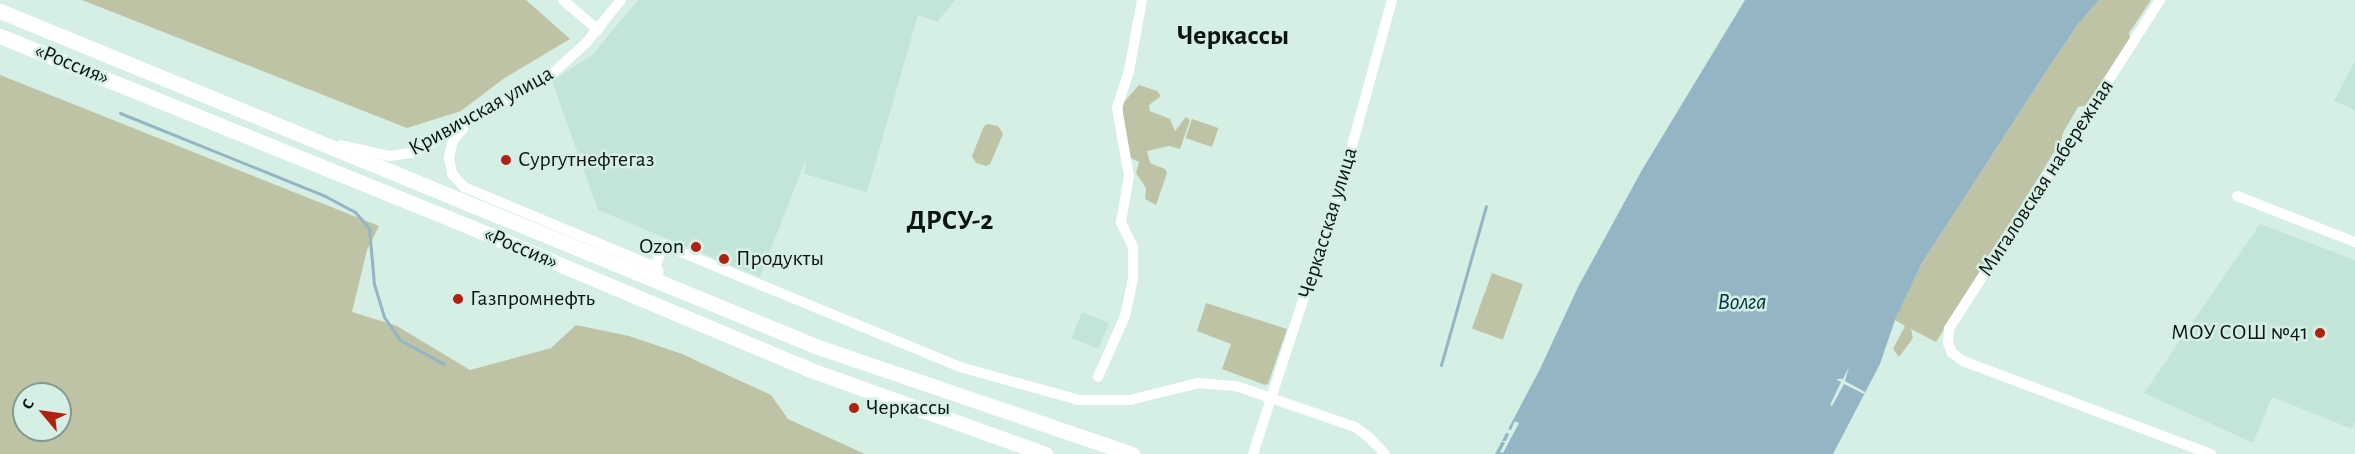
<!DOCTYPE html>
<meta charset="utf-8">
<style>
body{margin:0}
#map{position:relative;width:2355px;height:454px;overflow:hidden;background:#d6efe5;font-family:"Alegreya Sans",sans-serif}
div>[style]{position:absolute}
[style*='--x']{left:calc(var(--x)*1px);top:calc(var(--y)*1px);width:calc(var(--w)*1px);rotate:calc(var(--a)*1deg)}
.built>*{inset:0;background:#c3e5d8;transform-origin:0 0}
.green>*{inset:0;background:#bfc3a5;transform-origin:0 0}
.water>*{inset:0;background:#93b5c4}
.pier>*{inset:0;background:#d6efe5}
.stream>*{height:3px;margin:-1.5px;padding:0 1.5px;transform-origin:1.5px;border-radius:1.5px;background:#93b5c4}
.minor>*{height:10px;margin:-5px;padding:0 5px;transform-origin:5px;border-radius:5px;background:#fff}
.highway>*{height:15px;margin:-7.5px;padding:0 7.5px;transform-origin:7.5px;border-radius:7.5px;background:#fff}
.dots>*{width:16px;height:16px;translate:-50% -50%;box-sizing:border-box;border:3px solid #d6efe5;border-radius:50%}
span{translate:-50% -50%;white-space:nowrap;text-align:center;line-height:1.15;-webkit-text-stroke:5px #d6efe5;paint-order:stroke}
.street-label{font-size:22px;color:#0c1512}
.poi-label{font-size:22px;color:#0c1512}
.left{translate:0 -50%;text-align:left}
.right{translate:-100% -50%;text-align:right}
.water-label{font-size:24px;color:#023647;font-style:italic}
.district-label{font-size:28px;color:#0c1512;font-weight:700}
.north{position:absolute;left:12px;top:382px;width:60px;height:60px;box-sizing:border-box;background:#d6efe5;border:2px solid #859891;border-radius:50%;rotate:299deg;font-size:16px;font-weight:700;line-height:24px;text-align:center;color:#0c1512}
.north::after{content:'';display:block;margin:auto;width:21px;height:27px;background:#b02112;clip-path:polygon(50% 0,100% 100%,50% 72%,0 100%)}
</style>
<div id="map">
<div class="built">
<div style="clip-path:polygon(638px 0,955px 0,937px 22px,918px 15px,867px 192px,804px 174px,806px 159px,760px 277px,598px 210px,552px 81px,592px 55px)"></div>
<div style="clip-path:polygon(2355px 61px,2355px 110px,2334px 101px)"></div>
<div style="clip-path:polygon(2260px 224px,2355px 260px,2355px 421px,2352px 429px,2272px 397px,2253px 443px,2144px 393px)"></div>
<div style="left:1082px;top:312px;width:29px;height:28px;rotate:22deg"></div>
</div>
<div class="green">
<div style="clip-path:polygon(82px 0,526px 0,570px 39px,503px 79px,461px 111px,407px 128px)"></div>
<div style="clip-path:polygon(2099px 0,2151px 0,2129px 33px,2130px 39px,2088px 105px,2078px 107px,2063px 133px,2061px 141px,1936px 342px,1911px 329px,1913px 338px,1899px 357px,1893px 349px,1905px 326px,1895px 320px,1922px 263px,2051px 64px,2079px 23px)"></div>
<div style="clip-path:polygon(evenodd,0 75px,379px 226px,367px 250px,352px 312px,397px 326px,470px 370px,551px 348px,576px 325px,629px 336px,682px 354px,771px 395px,788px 419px,865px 454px,0 454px,0 75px,24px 394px,60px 394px,60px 430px,24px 430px,24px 394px)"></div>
<div style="clip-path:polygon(1139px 85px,1157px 91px,1161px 96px,1149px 105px,1150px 111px,1170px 119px,1175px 131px,1186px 117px,1190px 120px,1180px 149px,1169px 146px,1147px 151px,1150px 163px,1165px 169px,1167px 173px,1156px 205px,1145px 199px,1146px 188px,1136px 173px,1139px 162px,1129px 157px,1123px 119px,1123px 103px)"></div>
<div style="left:1192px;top:119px;width:28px;height:20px;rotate:19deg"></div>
<div style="clip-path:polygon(988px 124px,998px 126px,1003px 134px,990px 164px,986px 166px,976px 163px,972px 156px,984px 126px)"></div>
<div style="left:1492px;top:273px;width:33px;height:59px;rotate:20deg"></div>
<div style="clip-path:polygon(1206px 303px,1287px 329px,1268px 384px,1265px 385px,1222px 369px,1231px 344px,1197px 331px)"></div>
</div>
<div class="water">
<div style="clip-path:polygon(1745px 0,2099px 0,2079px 23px,2051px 64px,1922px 263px,1895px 320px,1880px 364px,1833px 454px,1495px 454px,1540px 369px,1578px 287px,1642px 170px)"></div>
</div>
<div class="pier">
<div style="clip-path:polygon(1849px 367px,1845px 381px,1865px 392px,1864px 394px,1844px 384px,1832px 406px,1830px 405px,1841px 382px,1836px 379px,1843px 379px)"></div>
<div style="clip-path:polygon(1515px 421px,1519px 423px,1503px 453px,1500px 452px,1505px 443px,1501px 441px,1506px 441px,1509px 434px,1505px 432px,1507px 429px,1511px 430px)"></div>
</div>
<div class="stream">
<div style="--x:120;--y:113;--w:221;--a:22"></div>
<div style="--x:325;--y:196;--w:34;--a:28"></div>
<div style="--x:355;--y:212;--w:21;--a:49"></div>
<div style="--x:369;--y:228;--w:56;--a:84.9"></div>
<div style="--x:374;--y:284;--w:34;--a:73"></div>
<div style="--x:384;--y:317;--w:28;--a:55"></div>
<div style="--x:400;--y:340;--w:50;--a:28.6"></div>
<div style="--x:1441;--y:365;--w:165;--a:-74.2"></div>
</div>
<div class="minor">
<div style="--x:563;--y:0;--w:46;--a:40.6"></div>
<div style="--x:2160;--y:0;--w:391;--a:122.7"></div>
<div style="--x:1949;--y:329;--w:14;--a:94"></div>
<div style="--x:1948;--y:343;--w:11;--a:68"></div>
<div style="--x:1952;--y:353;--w:14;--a:36"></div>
<div style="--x:1963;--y:361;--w:265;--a:20.6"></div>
<div style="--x:463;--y:129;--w:15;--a:132"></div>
<div style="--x:453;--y:140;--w:17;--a:103"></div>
<div style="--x:449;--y:157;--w:17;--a:80"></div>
<div style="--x:452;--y:174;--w:18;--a:47"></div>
<div style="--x:464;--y:187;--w:207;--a:22.7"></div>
<div style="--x:655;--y:267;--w:6;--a:51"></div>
<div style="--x:341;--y:145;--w:49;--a:12.9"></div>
<div style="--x:389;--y:156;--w:27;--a:-8"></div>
<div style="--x:416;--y:152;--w:158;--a:-30"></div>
<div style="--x:553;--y:73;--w:45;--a:-42.3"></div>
<div style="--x:586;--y:43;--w:55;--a:-50.9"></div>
<div style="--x:2237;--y:196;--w:127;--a:21.3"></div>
<div style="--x:655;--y:267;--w:24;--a:-68"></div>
<div style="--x:664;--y:245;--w:320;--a:22.4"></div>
<div style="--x:960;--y:367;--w:123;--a:15.5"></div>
<div style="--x:1079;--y:400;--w:51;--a:0"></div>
<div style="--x:1130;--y:400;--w:70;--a:-14"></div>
<div style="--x:1198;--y:383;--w:38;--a:5"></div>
<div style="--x:1236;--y:386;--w:126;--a:19"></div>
<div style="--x:1355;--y:427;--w:17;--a:36"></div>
<div style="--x:1369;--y:437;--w:23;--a:47"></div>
<div style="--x:1098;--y:377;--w:67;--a:-66.1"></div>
<div style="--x:1125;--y:316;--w:38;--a:-78"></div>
<div style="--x:1133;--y:279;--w:32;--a:-90"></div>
<div style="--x:1133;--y:247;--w:28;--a:-116"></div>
<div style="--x:1121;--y:222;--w:47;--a:-80.1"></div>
<div style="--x:1129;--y:176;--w:69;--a:-100"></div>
<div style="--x:1117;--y:108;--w:39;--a:-72"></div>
<div style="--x:1129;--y:71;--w:72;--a:-79.6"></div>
<div style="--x:1253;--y:454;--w:301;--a:-72"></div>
<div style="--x:1346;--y:168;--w:174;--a:-74.7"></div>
</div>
<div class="highway">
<div style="--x:0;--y:11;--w:884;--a:22.33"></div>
<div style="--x:818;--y:347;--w:332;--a:18.8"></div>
<div style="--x:0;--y:36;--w:503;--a:22.08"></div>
<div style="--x:466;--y:225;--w:371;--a:22.8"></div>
<div style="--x:808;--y:369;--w:252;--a:19.7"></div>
</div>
<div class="dots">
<div style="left:506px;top:160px;background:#b02112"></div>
<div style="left:696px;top:247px;background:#b02112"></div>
<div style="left:724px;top:259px;background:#b02112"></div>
<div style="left:458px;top:299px;background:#b02112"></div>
<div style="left:2320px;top:333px;background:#b02112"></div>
<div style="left:854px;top:408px;background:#b02112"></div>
</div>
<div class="street-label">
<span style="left:72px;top:64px;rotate:22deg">«Россия»</span>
<span style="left:481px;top:111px;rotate:-29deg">Кривичская улица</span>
<span style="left:2046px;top:178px;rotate:-57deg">Мигаловская набережная</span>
<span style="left:1328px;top:223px;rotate:-73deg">Черкасская улица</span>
<span style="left:521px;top:248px;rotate:23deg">«Россия»</span>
</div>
<div class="poi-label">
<span class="left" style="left:518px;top:160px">Сургутнефтегаз</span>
<span class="right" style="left:684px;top:247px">Ozon</span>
<span class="left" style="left:736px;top:259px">Продукты</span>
<span class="left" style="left:470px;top:299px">Газпромнефть</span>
<span class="right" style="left:2308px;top:333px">МОУ СОШ №41</span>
<span class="left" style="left:866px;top:408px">Черкассы</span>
</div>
<div class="water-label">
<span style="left:1742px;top:303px">Волга</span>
</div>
<div class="district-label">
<span style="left:1233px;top:36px">Черкассы</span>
<span style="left:950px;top:221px">ДРСУ-2</span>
</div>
<div class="north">С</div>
</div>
